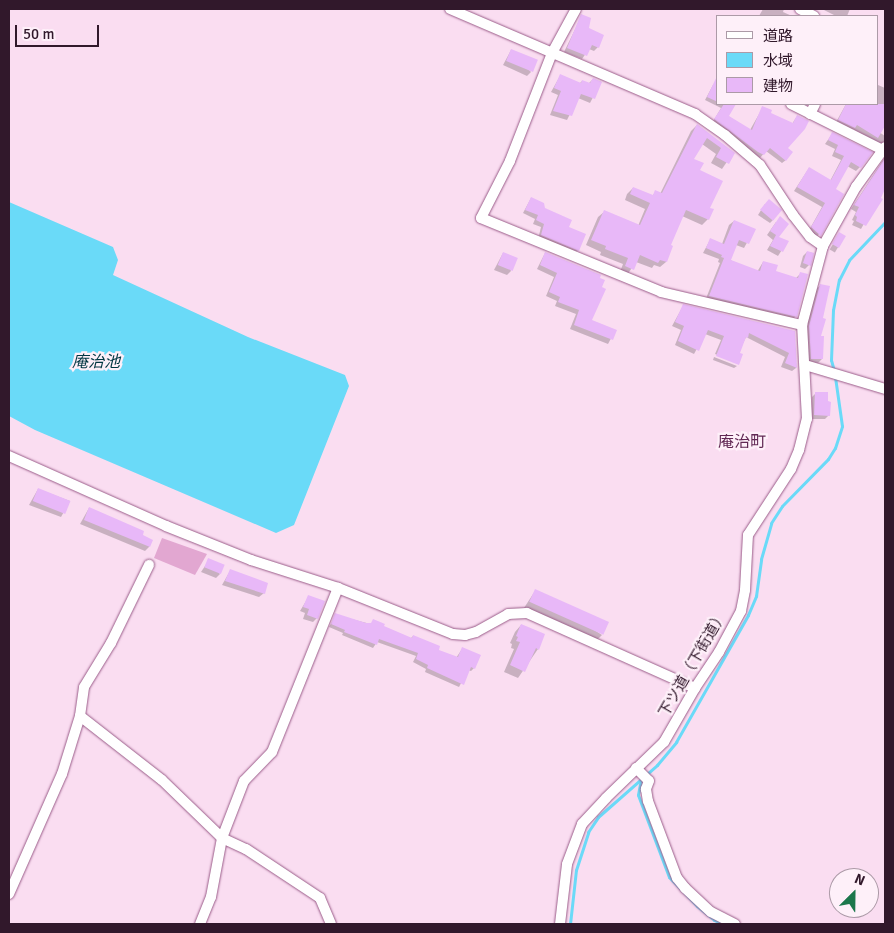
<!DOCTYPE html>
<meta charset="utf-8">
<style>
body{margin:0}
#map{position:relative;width:894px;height:933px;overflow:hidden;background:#faddf1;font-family:Signika,"Noto Sans JP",sans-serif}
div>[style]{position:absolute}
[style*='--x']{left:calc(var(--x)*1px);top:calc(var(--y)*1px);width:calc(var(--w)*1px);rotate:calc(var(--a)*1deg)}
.green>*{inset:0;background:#e2a7d1}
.water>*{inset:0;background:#6adaf8}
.shadow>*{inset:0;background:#0003;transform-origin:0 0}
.stream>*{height:3px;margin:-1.5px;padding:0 1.5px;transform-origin:1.5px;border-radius:1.5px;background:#6adaf8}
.building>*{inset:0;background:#e8b8f8;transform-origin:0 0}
.roads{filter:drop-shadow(0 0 1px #9a5c89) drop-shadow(0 0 1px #9a5c89)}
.minor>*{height:10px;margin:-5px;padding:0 5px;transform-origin:5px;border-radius:5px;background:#fff}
span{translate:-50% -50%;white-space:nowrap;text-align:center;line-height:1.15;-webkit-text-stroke:4.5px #fef0f9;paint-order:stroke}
.street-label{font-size:15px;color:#31182b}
.water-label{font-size:16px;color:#003642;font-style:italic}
.neighbourhood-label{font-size:16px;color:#612854}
.frame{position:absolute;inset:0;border:10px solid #31182b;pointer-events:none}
.legend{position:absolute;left:716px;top:15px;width:162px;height:90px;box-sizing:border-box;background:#fef0f9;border:1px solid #ac9aa7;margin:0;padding:6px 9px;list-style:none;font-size:15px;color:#31182b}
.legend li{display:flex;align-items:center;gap:10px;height:25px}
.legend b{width:25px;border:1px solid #ac9aa7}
.north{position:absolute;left:829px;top:868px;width:50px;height:50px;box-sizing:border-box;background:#fef0f9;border:1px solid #ac9aa7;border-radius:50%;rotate:23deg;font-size:14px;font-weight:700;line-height:20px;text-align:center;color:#31182b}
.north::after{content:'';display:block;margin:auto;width:18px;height:22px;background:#1c774c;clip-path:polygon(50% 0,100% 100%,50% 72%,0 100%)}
.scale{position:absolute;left:15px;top:25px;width:84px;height:22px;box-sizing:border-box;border:2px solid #31182b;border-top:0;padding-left:6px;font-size:15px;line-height:18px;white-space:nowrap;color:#31182b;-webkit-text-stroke:4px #fef0f9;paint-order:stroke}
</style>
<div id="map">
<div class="green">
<div style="clip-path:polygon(162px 538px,207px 554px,195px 575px,154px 558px)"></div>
</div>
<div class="water">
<div style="clip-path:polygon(9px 202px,113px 247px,118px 260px,113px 275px,248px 337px,345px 375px,349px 386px,294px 525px,276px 533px,35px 430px,9px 416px)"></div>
</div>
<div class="shadow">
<div style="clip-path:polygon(763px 9px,784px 9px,783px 12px,792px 16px,759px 16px)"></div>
<div style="clip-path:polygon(822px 9px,850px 9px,847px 16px,836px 16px)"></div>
<div style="clip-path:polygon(582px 15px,590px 19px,587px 29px,598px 47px,594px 51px,589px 49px,582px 59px,564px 52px)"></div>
<div style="clip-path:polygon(511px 50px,531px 72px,527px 76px,503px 65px)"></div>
<div style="clip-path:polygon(560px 76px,579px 84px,582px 81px,588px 84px,593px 79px,601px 82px,590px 103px,578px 98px,567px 120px,550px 115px,558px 95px,551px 92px)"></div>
<div style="clip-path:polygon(713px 85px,718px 87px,718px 104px,737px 104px,734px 104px,728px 116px,750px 130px,763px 107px,769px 114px,792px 124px,797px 116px,786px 148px,786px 160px,782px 163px,766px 151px,760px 158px,712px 123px,721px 108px,705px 100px)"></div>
<div style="clip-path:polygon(878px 85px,885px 88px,885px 122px,879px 132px,885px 136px,885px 146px,877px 145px,853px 129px,850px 132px,835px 124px,846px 104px,878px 104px)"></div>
<div style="clip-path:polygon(697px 125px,733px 153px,722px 169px,711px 163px,716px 154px,702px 144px,692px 159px,699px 171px,709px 208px,708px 219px,702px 225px,682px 216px,669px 245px,672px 246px,666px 262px,660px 267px,654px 265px,652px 268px,636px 262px,627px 275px,620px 272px,623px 264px,600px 255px,601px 252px,586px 245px,598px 217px,604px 212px,638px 226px,645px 209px,625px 200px,627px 194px,633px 188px,652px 196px,656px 192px,660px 194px,691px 131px)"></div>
<div style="clip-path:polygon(832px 134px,860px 167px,856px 171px,847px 166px,834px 190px,842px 194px,816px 239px,808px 232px,822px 207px,794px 191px,809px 168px,830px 181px,841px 160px,832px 156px,835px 149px,825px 144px)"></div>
<div style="clip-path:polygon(885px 157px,885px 186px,861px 229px,852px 225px,854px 221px,852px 220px,856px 212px,851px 209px)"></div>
<div style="clip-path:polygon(531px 198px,567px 228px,578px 250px,575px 254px,538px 239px,541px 227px,533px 224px,535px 219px,523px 213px)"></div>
<div style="clip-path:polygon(765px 204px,774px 219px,770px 223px,758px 215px)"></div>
<div style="clip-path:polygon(734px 221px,754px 230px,744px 248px,736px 245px,730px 260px,757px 272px,763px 262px,775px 272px,796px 278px,801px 273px,796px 316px,791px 321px,705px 301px,720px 263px,718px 262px,719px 259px,703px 253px,710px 240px,722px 244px,729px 225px)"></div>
<div style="clip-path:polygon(776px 222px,777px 237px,787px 242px,778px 256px,767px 250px,773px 240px,767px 235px)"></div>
<div style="left:839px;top:234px;width:6px;height:18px;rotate:31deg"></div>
<div style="clip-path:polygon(807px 252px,813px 253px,809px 265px,805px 269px,800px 267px,803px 256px)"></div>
<div style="clip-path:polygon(503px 253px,511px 271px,507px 275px,494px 270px)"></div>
<div style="clip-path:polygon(545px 253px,590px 321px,615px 331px,608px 344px,570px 329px,576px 314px,555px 306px,557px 301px,546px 296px,554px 277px,537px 269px)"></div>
<div style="clip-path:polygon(821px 285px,820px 337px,822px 359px,818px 363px,807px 362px,805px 331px,816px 289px)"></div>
<div style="clip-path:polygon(683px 306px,794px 332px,796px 368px,792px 371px,781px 367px,785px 357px,746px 337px,738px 354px,738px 363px,715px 354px,721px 340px,705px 334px,694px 354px,675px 345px,681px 330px,672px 326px)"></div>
<div style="clip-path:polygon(714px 357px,737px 366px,734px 368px,713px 360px)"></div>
<div style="clip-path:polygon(816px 393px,829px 415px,825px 419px,811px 419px,812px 397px)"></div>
<div style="clip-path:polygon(38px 489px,70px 501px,61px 517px,29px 505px)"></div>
<div style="clip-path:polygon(89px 508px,151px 540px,149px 547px,145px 551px,80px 524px)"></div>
<div style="clip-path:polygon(209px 560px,220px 574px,216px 578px,201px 572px)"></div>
<div style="clip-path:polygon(230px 571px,264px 593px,259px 597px,222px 585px)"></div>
<div style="clip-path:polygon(535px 591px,602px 635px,596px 641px,524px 608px)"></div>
<div style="clip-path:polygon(309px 596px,317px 618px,313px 622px,303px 619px,305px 613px,300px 611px)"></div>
<div style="clip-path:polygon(336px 615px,382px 627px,410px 639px,413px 636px,437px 651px,456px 658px,462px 649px,474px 668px,471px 671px,468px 670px,459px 687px,425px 672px,426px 669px,413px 662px,416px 656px,377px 642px,373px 648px,342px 635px,343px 633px,329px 627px)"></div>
<div style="clip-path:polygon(521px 625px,538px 649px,518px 678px,504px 672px,514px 649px,511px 648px,512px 644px,510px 643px,515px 632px)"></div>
</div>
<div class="stream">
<div style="--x:834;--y:371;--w:11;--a:-105"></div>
<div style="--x:831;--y:360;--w:50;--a:-87.7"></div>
<div style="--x:833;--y:310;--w:31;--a:-79"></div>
<div style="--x:839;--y:280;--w:22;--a:-63"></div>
<div style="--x:849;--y:260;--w:52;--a:-46.5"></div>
<div style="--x:641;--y:779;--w:16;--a:101"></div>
<div style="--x:638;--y:795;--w:88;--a:69.3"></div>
<div style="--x:669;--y:877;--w:40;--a:46"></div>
<div style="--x:697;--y:906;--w:22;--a:39"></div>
<div style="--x:714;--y:920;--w:10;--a:24"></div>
<div style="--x:570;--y:924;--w:54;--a:-83.7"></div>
<div style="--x:576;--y:870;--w:40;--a:-72"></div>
<div style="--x:588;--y:832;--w:18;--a:-56"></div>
<div style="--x:598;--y:817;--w:79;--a:-41.4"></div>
<div style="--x:657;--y:765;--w:30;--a:-50"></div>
<div style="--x:676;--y:742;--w:146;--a:-60.4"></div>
<div style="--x:748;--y:615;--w:21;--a:-67"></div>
<div style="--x:756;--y:596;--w:37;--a:-82"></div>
<div style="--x:761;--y:559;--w:37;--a:-74"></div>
<div style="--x:771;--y:523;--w:20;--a:-57"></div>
<div style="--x:782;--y:506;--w:66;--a:-45.6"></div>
<div style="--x:828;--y:459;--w:13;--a:-58"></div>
<div style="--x:835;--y:448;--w:23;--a:-72"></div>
<div style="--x:842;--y:426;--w:49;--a:-98.1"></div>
</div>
<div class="building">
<div style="clip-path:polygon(581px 14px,591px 18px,589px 28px,604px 35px,599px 48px,592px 45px,587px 56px,567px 48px)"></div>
<div style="left:511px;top:49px;width:29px;height:13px;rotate:22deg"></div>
<div style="clip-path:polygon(560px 74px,581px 83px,582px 80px,590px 83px,593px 78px,602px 82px,595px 99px,581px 94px,572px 116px,553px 111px,561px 91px,554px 88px)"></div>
<div style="clip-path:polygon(718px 74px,718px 102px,707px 97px)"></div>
<div style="clip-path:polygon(724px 104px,736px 104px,729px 116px,752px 130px,762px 106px,772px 110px,771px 113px,793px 123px,797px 115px,809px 121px,805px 129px,788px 148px,793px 152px,786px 161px,770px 148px,764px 155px,758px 152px,714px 119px)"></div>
<div style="clip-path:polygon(846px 104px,885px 104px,885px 126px,878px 138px,857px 125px,855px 128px,838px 120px)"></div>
<div style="clip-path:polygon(697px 124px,735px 153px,729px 164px,716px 157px,721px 148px,707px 138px,694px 159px,704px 163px,700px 170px,723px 181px,710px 208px,714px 209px,709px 220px,686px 210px,671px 245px,673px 246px,667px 262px,660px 260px,658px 263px,640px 255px,634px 270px,625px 266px,628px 258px,605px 249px,606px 246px,591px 240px,604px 210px,640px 225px,650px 203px,630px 194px,633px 187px,653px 195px,655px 190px,662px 193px)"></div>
<div style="clip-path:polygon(832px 132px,873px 152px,861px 168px,851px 162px,836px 189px,844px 194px,821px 236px,811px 227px,825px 203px,797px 187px,809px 167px,831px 180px,844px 156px,835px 152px,838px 145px,828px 140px)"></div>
<div style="clip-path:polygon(885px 158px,885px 189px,881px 198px,883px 199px,866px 226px,856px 221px,857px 217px,855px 215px,859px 207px,854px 205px)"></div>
<div style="clip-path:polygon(531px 197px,544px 203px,545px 208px,572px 220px,569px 227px,586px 234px,579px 251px,541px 235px,544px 224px,536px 220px,538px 215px,525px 210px)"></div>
<div style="left:769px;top:199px;width:17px;height:14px;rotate:40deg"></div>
<div style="clip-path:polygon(780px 216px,789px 224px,779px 237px,789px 241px,783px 252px,770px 246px,776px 235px,770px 231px)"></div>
<div style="clip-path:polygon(734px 220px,756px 229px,749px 244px,739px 240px,731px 260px,760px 271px,763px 261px,778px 265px,776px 271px,798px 278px,800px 272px,808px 274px,797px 317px,709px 296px,724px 258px,721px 257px,722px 255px,706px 248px,710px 238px,724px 244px)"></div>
<div style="left:839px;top:232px;width:8px;height:14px;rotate:30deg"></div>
<div style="clip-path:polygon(807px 251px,814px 253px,811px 266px,803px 263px)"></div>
<div style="left:503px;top:252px;width:16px;height:14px;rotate:22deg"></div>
<div style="clip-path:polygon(545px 252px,601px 275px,600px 278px,605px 280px,602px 287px,606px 289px,592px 320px,617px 330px,613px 340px,574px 325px,579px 310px,558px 302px,560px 297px,549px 292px,557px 273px,540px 265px)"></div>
<div style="clip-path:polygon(820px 284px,830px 286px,823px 318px,826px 319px,821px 336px,824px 336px,823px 359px,811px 359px,809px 326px)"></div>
<div style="clip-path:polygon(683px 304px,795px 331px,797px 368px,785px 363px,789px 353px,749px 333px,748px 338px,746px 337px,740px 353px,743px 354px,739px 365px,716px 356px,724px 336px,708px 330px,699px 351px,678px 341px,684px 326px,675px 322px)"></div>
<div style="clip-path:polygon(815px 392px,828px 392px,828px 401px,831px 402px,830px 416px,814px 415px)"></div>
<div style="left:38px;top:488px;width:35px;height:14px;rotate:22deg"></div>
<div style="clip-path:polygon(89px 507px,144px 531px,143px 535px,153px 540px,150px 547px,84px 520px)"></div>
<div style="left:208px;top:558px;width:18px;height:10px;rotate:22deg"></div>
<div style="clip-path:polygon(230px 569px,268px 583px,265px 594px,225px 581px)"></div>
<div style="left:535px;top:589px;width:81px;height:14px;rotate:24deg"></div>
<div style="clip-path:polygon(308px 595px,325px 601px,318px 619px,307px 615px,309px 609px,303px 607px)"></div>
<div style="clip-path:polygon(335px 613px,366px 623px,371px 623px,373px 619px,385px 624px,384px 626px,412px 638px,413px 635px,440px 646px,439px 650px,458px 657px,462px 647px,481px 655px,475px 669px,471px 667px,464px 685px,427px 668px,428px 665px,416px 659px,418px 653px,379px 639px,377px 645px,344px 632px,345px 630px,331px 624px)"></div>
<div style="clip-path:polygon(521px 624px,545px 634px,539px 650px,536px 648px,525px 672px,510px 665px,520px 642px,516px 641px,518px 637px,516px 636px)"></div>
</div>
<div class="roads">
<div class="minor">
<div style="--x:450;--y:9;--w:267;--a:23.2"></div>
<div style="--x:695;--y:114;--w:37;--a:35"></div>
<div style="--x:725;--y:135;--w:46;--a:40.6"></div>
<div style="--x:760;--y:165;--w:60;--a:56.6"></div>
<div style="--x:793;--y:215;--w:28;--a:52"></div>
<div style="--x:810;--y:237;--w:16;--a:35"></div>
<div style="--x:576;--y:9;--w:50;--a:118.6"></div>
<div style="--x:552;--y:53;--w:116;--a:111.3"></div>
<div style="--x:510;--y:161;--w:64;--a:117"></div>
<div style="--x:481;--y:218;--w:195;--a:22.3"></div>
<div style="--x:661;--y:292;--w:145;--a:13.2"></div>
<div style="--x:800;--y:9;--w:16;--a:27"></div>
<div style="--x:791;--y:104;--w:103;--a:26.6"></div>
<div style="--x:810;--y:114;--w:11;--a:-63"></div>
<div style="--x:805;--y:365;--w:84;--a:16.7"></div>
<div style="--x:9;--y:456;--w:172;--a:24"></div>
<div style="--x:166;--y:526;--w:92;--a:21.8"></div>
<div style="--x:251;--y:560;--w:91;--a:17.8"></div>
<div style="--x:338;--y:588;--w:124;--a:21.8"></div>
<div style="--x:453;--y:634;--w:12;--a:5"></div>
<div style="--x:465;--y:635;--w:11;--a:-15"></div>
<div style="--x:476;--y:632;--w:37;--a:-29"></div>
<div style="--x:508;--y:614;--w:19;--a:-3"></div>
<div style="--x:527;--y:613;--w:184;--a:24.1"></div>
<div style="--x:80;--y:716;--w:104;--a:38"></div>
<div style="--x:162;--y:780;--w:83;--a:44"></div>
<div style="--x:222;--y:838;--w:26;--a:25"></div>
<div style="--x:246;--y:849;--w:89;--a:33.5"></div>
<div style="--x:320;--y:898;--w:28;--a:67"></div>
<div style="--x:636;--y:768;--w:18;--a:45"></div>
<div style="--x:649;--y:781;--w:9;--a:111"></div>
<div style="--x:646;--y:789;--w:12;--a:81"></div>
<div style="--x:648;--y:801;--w:82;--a:69.4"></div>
<div style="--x:677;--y:878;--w:13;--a:51"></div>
<div style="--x:685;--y:888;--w:35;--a:43"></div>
<div style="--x:711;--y:912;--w:27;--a:27"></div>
<div style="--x:9;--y:894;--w:131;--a:-66.2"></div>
<div style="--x:62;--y:774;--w:61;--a:-72.8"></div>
<div style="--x:80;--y:716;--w:29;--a:-82"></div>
<div style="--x:84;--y:687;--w:52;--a:-58.5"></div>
<div style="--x:111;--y:643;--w:87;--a:-64"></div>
<div style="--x:200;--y:924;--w:29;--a:-68"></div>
<div style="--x:211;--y:897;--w:60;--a:-79.4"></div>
<div style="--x:222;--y:838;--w:61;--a:-68.9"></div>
<div style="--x:244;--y:781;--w:40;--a:-46"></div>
<div style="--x:272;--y:752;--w:177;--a:-68.1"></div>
<div style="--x:560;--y:924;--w:60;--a:-83.3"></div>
<div style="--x:567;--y:864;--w:43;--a:-69.4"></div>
<div style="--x:582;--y:824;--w:35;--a:-47"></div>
<div style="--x:606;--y:798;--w:81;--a:-44"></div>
<div style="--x:664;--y:742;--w:62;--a:-60.1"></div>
<div style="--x:695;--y:688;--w:43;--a:-56.3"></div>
<div style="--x:719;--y:652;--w:47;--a:-61.8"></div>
<div style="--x:741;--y:611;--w:21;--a:-79"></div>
<div style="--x:745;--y:590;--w:55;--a:-86.9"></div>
<div style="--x:748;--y:535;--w:79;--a:-56.9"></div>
<div style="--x:791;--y:469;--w:21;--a:-67"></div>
<div style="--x:799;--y:450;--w:32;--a:-76"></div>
<div style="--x:807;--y:419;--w:94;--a:-93"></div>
<div style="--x:802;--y:325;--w:82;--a:-75.1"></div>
<div style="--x:823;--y:246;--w:68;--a:-60.8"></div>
<div style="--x:856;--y:187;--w:49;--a:-54.1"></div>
</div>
</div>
<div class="street-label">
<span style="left:693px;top:664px;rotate:-60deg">下ツ道（下街道）</span>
</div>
<div class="water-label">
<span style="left:96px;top:362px">庵治池</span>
</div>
<div class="neighbourhood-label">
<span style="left:742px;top:442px">庵治町</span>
</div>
<div class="frame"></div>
<ul class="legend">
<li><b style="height:6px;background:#fff"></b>道路</li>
<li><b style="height:14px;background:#6adaf8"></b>水域</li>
<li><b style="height:14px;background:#e8b8f8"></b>建物</li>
</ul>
<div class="north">N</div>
<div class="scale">50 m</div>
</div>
